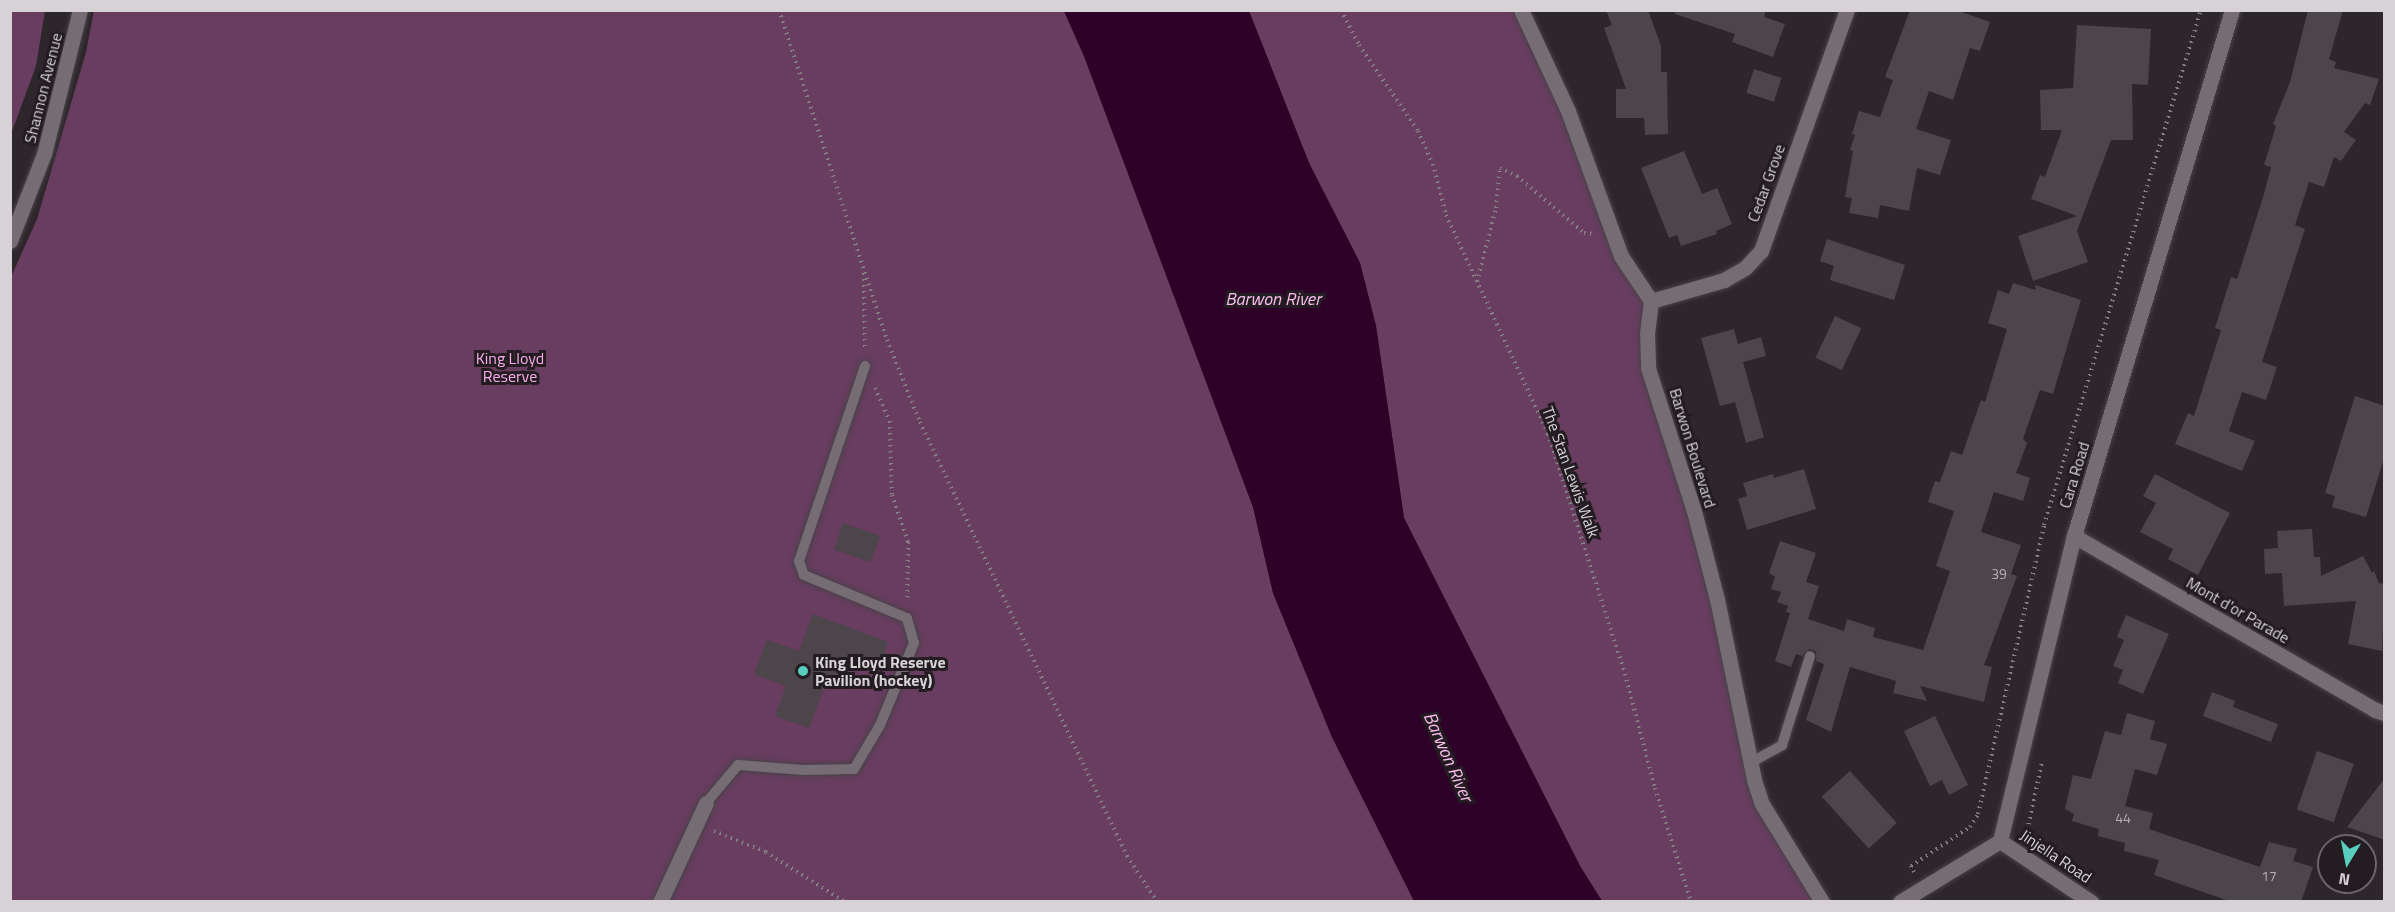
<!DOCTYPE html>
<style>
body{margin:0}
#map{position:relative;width:2395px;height:912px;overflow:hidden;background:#2d262b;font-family:"Titillium Web",sans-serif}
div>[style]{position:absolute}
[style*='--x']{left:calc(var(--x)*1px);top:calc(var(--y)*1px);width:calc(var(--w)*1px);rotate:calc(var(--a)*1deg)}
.green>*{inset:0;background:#683d60}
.water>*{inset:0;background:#2e0129}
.building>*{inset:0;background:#4c454a;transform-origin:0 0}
.path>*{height:4px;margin-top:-2px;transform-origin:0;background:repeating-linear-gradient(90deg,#858084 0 1.5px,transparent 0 6px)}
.roads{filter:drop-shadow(0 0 2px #474246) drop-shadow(0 0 2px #474246)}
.lane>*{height:10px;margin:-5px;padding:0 5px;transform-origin:5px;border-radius:5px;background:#756d73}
.street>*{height:15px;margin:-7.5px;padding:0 7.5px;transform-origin:7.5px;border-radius:7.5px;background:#756d73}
.secondary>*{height:15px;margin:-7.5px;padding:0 7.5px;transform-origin:7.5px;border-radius:7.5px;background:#756d73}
.dots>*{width:16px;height:16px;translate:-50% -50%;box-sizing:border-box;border:3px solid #231d22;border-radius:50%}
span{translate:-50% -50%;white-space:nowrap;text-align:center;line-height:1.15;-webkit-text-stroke:6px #231d22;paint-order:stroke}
.number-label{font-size:14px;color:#b4afb2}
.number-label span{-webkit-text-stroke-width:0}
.street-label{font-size:16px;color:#d6d2d5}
.park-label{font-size:16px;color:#f9abea}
.poi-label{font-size:16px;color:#d6d2d5;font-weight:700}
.left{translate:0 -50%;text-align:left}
.water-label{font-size:18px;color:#fbbcee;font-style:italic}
.frame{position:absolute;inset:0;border:12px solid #d6d2d5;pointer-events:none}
.north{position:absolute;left:2317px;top:834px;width:60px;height:60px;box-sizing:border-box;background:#231d22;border:2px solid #6b656a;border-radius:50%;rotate:190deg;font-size:16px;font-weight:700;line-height:24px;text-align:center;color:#d6d2d5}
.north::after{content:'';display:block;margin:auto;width:21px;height:27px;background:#59cebf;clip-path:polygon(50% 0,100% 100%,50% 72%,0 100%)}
</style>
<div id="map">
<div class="green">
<div style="clip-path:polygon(11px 10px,45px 11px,36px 66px,11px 134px)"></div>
<div style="clip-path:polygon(94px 10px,1064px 11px,1084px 56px,1253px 507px,1273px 593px,1332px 737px,1414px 901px,11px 902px,11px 277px,37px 219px,86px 52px)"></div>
<div style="clip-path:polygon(1249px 11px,1521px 11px,1611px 230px,1651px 301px,1648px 368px,1694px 511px,1754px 780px,1822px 901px,1602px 901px,1580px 866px,1404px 518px,1376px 326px,1360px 263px,1309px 163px)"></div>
</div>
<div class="water">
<div style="clip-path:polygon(1064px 11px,1249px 11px,1309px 163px,1360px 263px,1376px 326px,1404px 518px,1580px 866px,1602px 901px,1414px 901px,1332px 737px,1273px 593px,1253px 507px,1084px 56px)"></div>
</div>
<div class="building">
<div style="clip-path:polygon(1606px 10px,1648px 10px,1661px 46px,1661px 72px,1667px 72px,1668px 134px,1645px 135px,1644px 118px,1616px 118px,1616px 89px,1626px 89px,1604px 28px,1612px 25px)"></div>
<div style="clip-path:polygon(1676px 10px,1766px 10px,1764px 17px,1785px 24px,1773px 57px,1732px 42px,1735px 34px,1675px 14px)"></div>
<div style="clip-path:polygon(1910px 10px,1956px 10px,1990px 22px,1980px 51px,1970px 48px,1953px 100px,1929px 91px,1916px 129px,1951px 140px,1940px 175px,1917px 168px,1909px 211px,1880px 205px,1878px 218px,1849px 213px,1852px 198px,1845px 197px,1853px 151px,1850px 150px,1855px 135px,1852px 134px,1859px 111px,1880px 117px,1893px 80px,1885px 77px)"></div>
<div style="clip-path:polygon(2308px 10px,2343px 10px,2329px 59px,2336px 62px,2334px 68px,2379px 79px,2370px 105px,2365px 103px,2344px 132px,2356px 140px,2341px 161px,2334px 157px,2324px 187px,2309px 182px,2295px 225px,2305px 229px,2262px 362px,2277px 367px,2266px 400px,2242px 392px,2229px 431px,2255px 441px,2242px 471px,2175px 444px,2188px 413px,2194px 416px,2221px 330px,2215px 328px,2231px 277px,2237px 279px,2264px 194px,2271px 167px,2264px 165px,2276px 126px,2273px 124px,2290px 82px)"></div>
<div style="clip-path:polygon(2077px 25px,2151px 29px,2148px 85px,2132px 84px,2133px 140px,2111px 140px,2077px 231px,2088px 262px,2033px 281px,2018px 236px,2077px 216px,2031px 199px,2040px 175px,2045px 177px,2062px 130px,2041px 130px,2040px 90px,2073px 88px)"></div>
<div style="left:1754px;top:69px;width:29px;height:25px;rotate:18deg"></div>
<div style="clip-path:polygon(1684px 151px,1702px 194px,1717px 188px,1732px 224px,1716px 231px,1717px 234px,1681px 246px,1677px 235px,1669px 238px,1641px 168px)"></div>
<div style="clip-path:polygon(1827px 239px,1905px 265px,1894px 300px,1830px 280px,1834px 266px,1820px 261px)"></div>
<div style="clip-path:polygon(2013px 283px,2036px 290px,2035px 285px,2081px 300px,2053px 394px,2040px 390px,2023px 439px,2027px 443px,2016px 473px,2030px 478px,2023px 501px,1994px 492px,1981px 532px,2021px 545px,2011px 574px,2017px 576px,1984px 665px,1992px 667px,1984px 702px,1920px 686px,1927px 701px,1893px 693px,1896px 681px,1850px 667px,1831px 732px,1806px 720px,1824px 664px,1816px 661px,1816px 651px,1809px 649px,1802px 656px,1796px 654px,1791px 667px,1775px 661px,1790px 613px,1786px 612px,1788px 606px,1777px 602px,1781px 592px,1771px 589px,1775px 577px,1769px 573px,1780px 541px,1816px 553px,1806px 582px,1819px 586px,1808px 619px,1844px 631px,1847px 619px,1875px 628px,1873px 637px,1923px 650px,1950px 571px,1936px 566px,1954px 511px,1928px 502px,1935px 481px,1940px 482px,1951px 451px,1962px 455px,1981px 400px,1985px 402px,2007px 329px,1988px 323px,1998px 290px,2009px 294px)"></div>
<div style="left:1835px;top:316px;width:29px;height:46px;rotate:25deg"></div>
<div style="clip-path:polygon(1734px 329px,1738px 344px,1761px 337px,1766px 356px,1743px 362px,1764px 437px,1746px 443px,1735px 402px,1720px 406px,1701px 338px)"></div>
<div style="clip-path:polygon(2355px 396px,2385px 406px,2385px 455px,2366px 517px,2332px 507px,2335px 496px,2325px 493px)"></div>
<div style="clip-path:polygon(1804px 469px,1816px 509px,1747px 530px,1738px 499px,1747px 496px,1743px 483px,1773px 474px,1774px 478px)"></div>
<div style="clip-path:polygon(2155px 474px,2230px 513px,2198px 575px,2168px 559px,2173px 549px,2140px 532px,2156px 503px,2143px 496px)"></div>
<div style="left:843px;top:523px;width:39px;height:28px;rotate:19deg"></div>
<div style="clip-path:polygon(2312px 529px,2314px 557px,2320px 557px,2321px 576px,2363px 556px,2372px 573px,2374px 571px,2379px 583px,2385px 584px,2382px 651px,2348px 644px,2356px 601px,2284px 606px,2282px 573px,2265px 574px,2264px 549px,2278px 548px,2277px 531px)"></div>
<div style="clip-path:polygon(813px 614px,888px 642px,879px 668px,855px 659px,845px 685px,827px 679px,809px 728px,775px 716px,786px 686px,754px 674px,767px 640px,799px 651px)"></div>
<div style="clip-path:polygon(2126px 615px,2169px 634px,2143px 694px,2118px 683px,2123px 670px,2113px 666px,2124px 640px,2117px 637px)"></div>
<div style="clip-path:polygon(2212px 692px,2235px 701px,2233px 707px,2278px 724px,2271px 742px,2203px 716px)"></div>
<div style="clip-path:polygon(2127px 713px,2155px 721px,2150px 739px,2167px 744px,2157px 775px,2135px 769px,2125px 806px,2153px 813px,2149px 829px,2260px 867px,2269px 842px,2297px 849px,2293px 861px,2313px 867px,2301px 902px,2232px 902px,2154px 875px,2159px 860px,2124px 851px,2125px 843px,2098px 836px,2099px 829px,2072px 821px,2074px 814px,2065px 809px,2073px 775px,2091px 779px,2105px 731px,2121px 735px)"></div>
<div style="clip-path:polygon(1935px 716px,1968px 785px,1949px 795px,1942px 780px,1930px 786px,1904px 731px)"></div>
<div style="left:2317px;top:751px;width:39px;height:62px;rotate:19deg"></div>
<div style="left:1850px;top:771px;width:70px;height:38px;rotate:48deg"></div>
<div style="clip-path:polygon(2385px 778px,2385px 840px,2347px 827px)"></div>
</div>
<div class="path">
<div style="--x:779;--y:10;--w:347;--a:71.9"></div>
<div style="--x:887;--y:340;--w:88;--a:68.1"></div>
<div style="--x:920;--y:422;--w:481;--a:64.5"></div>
<div style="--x:1127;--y:856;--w:55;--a:56.9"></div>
<div style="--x:1341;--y:10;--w:39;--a:63"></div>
<div style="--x:1359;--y:45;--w:104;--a:55.5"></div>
<div style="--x:1418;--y:131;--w:36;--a:66"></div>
<div style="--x:1433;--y:164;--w:53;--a:75.7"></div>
<div style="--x:1446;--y:215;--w:242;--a:65"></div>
<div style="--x:1548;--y:434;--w:252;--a:72.2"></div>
<div style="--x:1625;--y:674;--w:118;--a:75.3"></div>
<div style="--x:1655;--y:788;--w:120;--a:72.5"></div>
<div style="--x:864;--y:273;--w:77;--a:89.3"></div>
<div style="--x:1477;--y:282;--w:76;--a:-75.6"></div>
<div style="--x:1496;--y:208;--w:40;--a:-84.3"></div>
<div style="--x:1500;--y:168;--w:19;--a:25"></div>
<div style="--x:1517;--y:176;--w:88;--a:40.4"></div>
<div style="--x:1584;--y:233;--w:9;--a:6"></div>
<div style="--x:875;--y:388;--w:36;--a:66"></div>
<div style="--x:890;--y:421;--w:74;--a:88.5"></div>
<div style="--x:892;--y:495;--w:50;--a:71.2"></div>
<div style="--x:908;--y:542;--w:58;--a:91"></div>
<div style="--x:714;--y:831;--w:56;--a:22"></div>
<div style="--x:766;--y:852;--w:93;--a:32.3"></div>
<div style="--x:2026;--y:836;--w:76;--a:-77.8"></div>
<div style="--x:1914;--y:872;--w:7;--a:-117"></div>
<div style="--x:1911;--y:866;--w:71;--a:-33.5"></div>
<div style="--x:1970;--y:827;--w:15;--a:-58"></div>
<div style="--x:1978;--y:814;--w:296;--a:-77.1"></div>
<div style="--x:2044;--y:525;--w:538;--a:-73.05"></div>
</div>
<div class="roads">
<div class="lane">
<div style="--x:1750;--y:763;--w:37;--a:-29"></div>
<div style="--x:1782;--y:745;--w:93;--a:-72.5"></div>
<div style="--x:706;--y:803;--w:50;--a:-49.9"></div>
<div style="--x:738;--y:765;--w:66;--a:4.3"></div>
<div style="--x:804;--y:770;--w:50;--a:-1.1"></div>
<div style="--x:854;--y:769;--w:51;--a:-59.4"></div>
<div style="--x:880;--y:725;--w:89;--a:-67.5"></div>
<div style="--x:914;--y:643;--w:26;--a:-106"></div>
<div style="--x:907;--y:618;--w:112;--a:-157.3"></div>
<div style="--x:804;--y:575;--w:15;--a:-110"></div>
<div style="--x:799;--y:561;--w:206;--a:-71.3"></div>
</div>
<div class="street">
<div style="--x:1651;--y:301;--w:76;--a:-16"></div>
<div style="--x:1724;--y:280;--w:24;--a:-30"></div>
<div style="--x:1745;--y:268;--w:23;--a:-47"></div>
<div style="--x:1761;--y:251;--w:256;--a:-70.4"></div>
<div style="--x:2074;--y:536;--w:348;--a:30"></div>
<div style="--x:2375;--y:710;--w:9;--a:18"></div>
<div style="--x:2000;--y:841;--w:110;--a:33.8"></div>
<div style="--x:660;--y:902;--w:109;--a:-65.1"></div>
<div style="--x:1900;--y:902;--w:117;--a:-31.4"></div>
<div style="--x:2000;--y:841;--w:314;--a:-76.4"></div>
<div style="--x:2074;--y:536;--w:549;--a:-73.28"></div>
</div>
<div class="secondary">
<div style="--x:1521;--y:10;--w:111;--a:65"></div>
<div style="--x:1568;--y:111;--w:154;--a:69.9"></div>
<div style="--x:1621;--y:256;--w:54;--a:56.3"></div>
<div style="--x:1651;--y:301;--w:32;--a:97"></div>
<div style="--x:1647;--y:333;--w:35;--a:88"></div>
<div style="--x:1648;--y:368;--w:150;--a:72.2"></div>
<div style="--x:1694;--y:511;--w:91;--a:75.4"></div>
<div style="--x:1717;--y:599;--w:185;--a:78.4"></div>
<div style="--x:1754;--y:780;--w:25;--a:72"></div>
<div style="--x:1762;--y:804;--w:115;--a:58.5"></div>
<div style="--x:10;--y:241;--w:93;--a:-68.7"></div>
<div style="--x:44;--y:154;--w:148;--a:-76"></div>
</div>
</div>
<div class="dots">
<div style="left:803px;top:671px;background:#59cebf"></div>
</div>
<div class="number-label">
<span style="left:1999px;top:574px">39</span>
<span style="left:2123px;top:818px">44</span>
<span style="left:2269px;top:876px">17</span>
</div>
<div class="street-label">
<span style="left:43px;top:88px;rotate:-76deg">Shannon Avenue</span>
<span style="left:1766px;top:183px;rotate:-70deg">Cedar Grove</span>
<span style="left:1693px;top:448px;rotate:73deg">Barwon Boulevard</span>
<span style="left:1571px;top:472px;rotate:70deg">The Stan Lewis Walk</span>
<span style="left:2074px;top:475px;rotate:-73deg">Cara Road</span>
<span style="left:2238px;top:610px;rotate:30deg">Mont d'or Parade</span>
<span style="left:2056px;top:856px;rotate:34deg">Jinjella Road</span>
</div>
<div class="park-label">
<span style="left:510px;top:367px">King Lloyd<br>Reserve</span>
</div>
<div class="poi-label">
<span class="left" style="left:815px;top:671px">King Lloyd Reserve<br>Pavilion (hockey)</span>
</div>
<div class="water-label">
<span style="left:1273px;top:299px">Barwon River</span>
<span style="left:1448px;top:757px;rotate:66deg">Barwon River</span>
</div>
<div class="frame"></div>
<div class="north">N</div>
</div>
